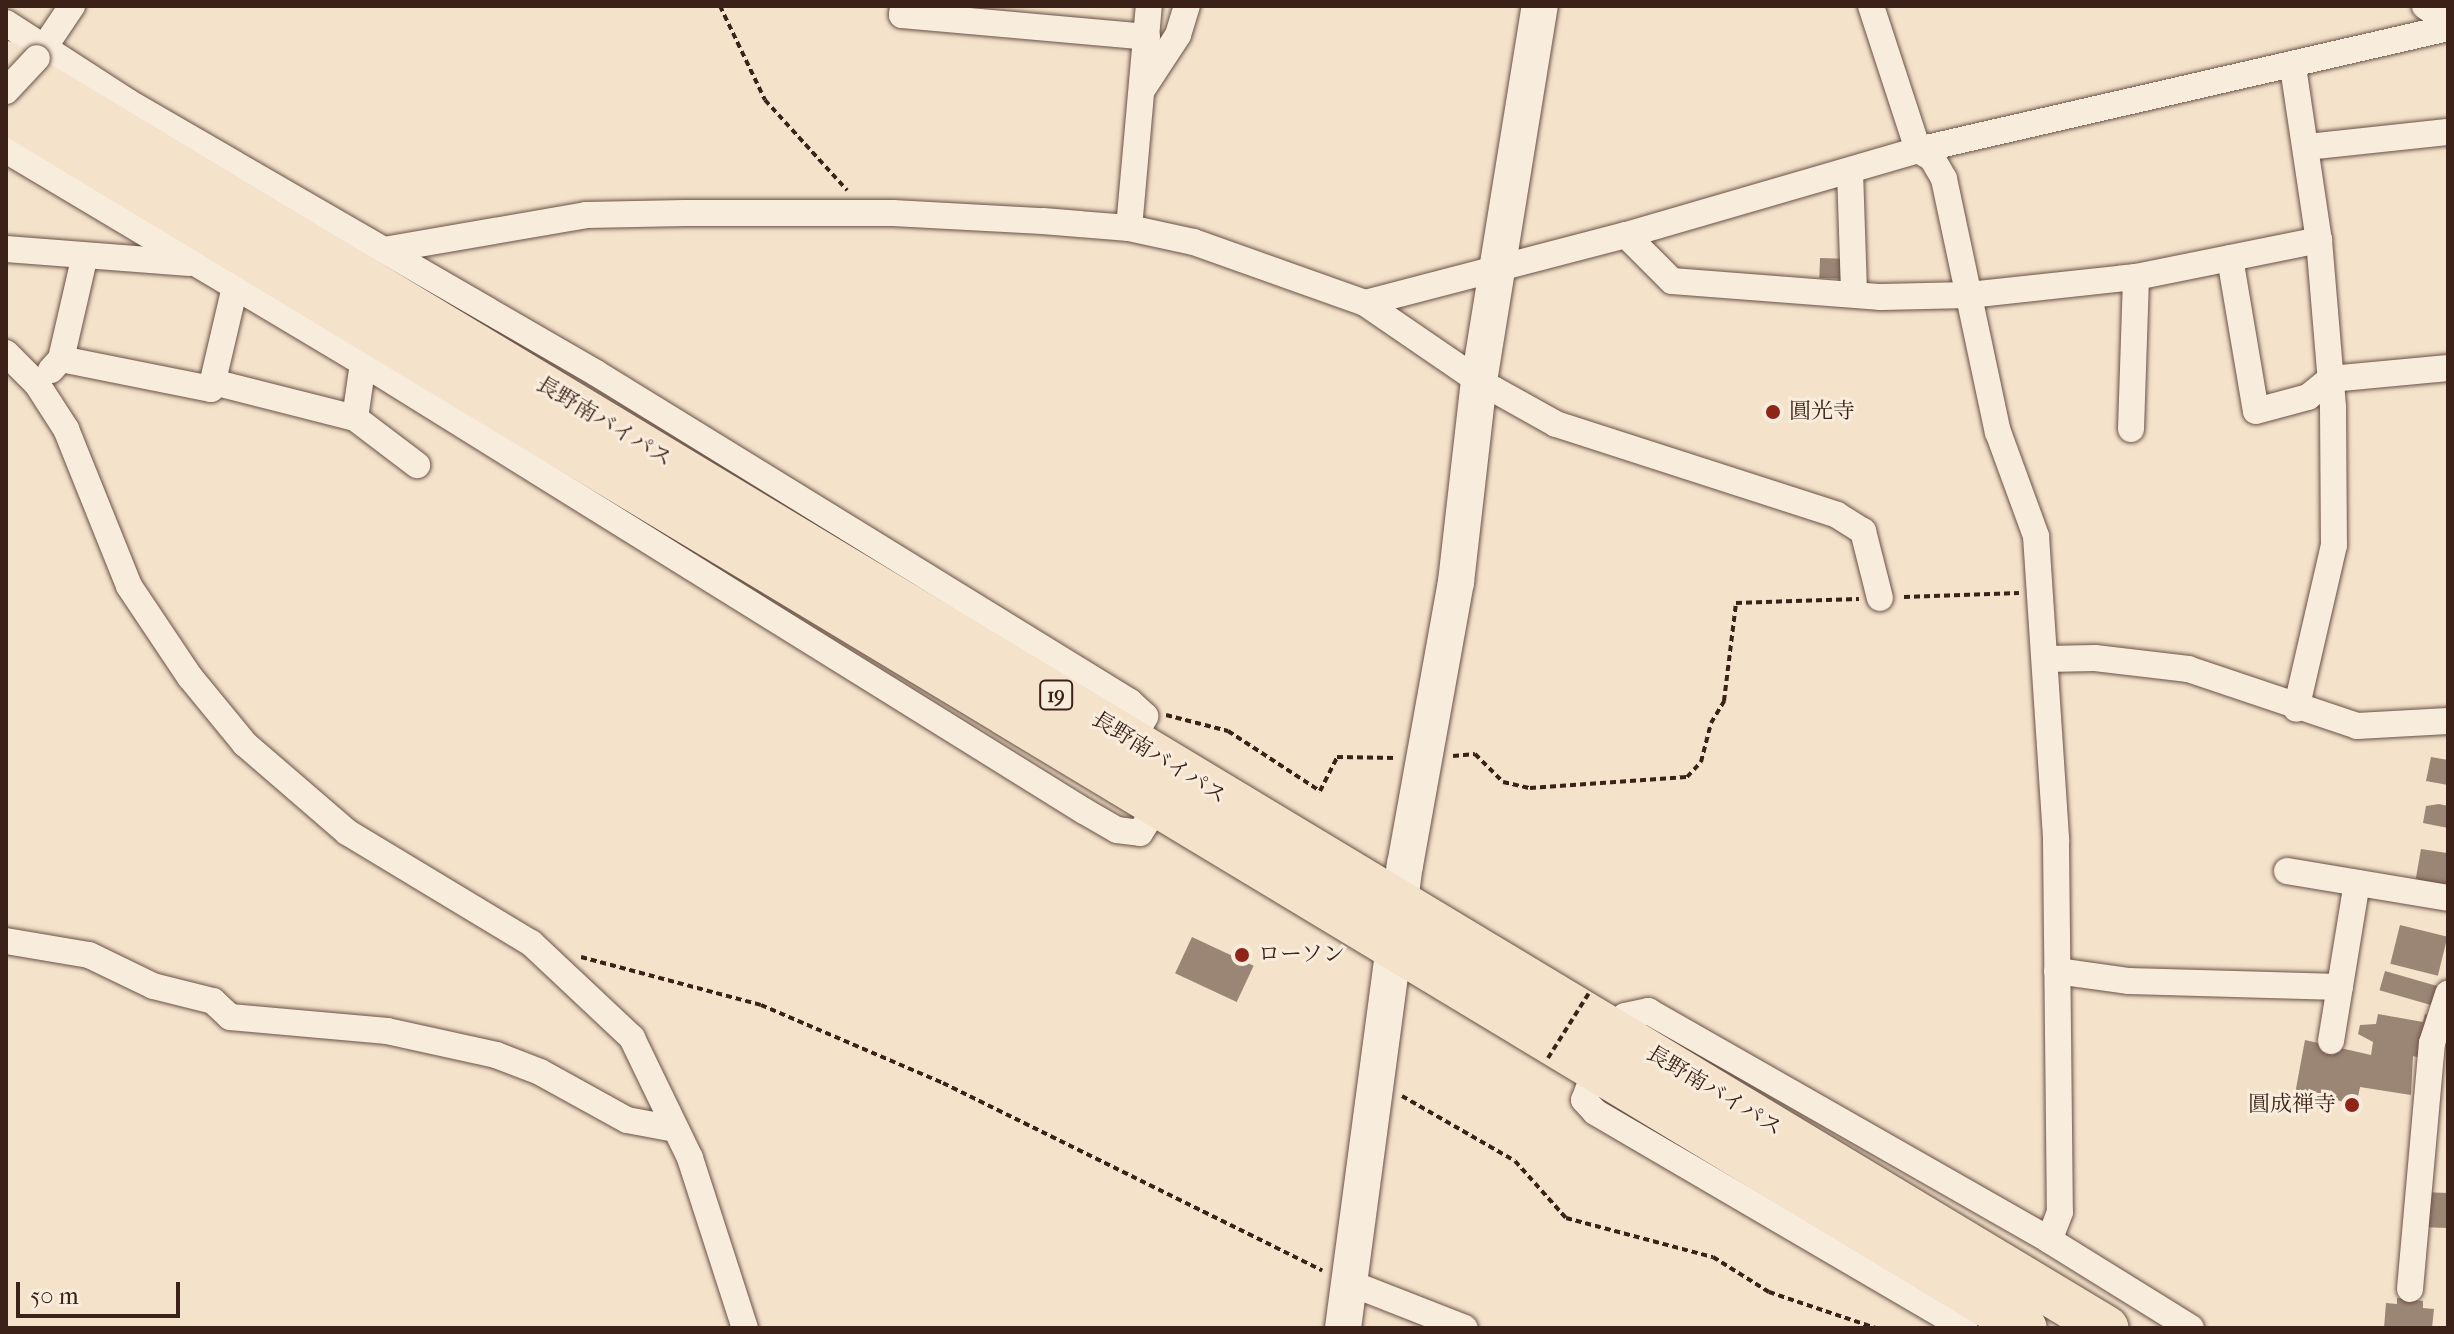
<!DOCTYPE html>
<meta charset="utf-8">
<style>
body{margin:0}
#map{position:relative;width:2454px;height:1334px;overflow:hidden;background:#f4e2cb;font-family:"IM FELL French Canon","Noto Serif JP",serif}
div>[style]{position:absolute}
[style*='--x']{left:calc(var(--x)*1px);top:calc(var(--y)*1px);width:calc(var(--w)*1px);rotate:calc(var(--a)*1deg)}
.building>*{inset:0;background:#9b8575;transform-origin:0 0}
.path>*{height:4px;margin-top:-2px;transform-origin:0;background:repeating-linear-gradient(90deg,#3b2118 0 6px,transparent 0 10px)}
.roads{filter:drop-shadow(0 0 2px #695145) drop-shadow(0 0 2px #695145)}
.street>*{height:26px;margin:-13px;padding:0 13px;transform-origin:13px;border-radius:13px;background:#f8ecdd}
.secondary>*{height:36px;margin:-18px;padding:0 18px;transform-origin:18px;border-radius:18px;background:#f8ecdd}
.highway>*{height:44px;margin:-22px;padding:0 22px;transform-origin:22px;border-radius:22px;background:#f4e2cb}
.path-bridge>*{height:4px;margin-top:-2px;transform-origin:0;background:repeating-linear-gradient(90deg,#3b2118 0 6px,transparent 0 10px)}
.bridges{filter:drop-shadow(0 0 2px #695145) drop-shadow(0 0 2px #695145)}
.street-bridge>*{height:26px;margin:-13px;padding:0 13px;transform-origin:13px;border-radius:13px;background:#f8ecdd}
.dots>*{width:22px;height:22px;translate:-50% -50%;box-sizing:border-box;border:4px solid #f8ecdd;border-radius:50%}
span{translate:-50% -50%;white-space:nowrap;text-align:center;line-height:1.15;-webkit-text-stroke:6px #f8ecdd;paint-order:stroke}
.shield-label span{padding:2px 6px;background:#f8ecdd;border:2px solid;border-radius:6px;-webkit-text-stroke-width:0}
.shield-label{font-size:20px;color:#3b2118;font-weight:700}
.poi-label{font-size:22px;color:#3b2118}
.left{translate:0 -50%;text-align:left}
.right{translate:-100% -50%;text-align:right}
.street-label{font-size:22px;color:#3b2118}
.frame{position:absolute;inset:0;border:8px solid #3b2118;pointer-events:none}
.scale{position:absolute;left:16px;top:1282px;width:164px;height:36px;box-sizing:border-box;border:4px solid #3b2118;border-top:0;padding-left:10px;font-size:24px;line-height:28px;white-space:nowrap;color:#3b2118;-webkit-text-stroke:6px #f8ecdd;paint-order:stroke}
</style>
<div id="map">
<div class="building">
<div style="left:1820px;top:258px;width:24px;height:20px;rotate:2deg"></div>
<div style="clip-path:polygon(2431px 757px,2448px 760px,2448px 785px,2426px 781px)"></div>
<div style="clip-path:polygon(2439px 804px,2448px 806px,2448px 828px,2423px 823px,2426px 806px)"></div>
<div style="clip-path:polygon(2421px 849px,2447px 853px,2448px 888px,2415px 883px)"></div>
<div style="left:2400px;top:925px;width:49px;height:40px;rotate:14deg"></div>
<div style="left:1192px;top:937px;width:68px;height:40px;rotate:25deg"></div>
<div style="left:2385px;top:971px;width:56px;height:20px;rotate:16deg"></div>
<div style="clip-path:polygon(2378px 1014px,2423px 1022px,2425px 1014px,2429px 1015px,2421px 1058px,2413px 1056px,2411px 1095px,2360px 1087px,2357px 1101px,2350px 1104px,2315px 1093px,2314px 1098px,2295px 1094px,2305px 1040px,2371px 1055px,2373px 1042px,2358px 1034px,2360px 1025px,2376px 1024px)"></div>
<div style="left:2421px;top:1192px;width:27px;height:35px;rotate:2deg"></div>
<div style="clip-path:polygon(2397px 1298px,2423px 1301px,2423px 1308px,2434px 1309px,2432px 1328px,2384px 1328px,2386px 1303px,2397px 1304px)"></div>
</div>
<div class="path">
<div style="--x:720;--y:6;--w:104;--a:64.4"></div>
<div style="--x:765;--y:100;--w:122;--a:47.7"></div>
<div style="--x:1904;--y:597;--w:115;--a:-2"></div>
<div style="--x:1166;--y:715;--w:64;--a:14.5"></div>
<div style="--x:1228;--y:731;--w:110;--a:33.1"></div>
<div style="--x:1320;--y:791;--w:38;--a:-63"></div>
<div style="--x:1337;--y:757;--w:59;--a:1"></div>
<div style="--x:1453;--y:756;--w:22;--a:-5"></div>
<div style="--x:1475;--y:754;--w:40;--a:45"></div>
<div style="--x:1503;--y:782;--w:28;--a:13"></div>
<div style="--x:1530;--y:788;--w:157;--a:-4"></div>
<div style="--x:1687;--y:777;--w:21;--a:-47"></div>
<div style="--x:1701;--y:762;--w:40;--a:-75.6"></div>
<div style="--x:1711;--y:723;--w:26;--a:-59"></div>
<div style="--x:1724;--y:701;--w:99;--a:-83"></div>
<div style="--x:1736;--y:603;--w:123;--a:-1.9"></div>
<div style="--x:581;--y:957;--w:186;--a:14.9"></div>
<div style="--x:761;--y:1005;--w:198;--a:23.2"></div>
<div style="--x:943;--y:1083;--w:423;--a:26.3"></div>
<div style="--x:1402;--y:1096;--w:130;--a:29.9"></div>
<div style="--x:1515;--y:1161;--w:76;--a:48.2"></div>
<div style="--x:1566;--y:1218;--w:152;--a:14.9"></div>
<div style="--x:1713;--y:1257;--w:66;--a:32"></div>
<div style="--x:1769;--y:1292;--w:113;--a:18.6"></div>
</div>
<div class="roads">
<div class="street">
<div style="--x:903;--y:6;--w:9;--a:96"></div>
<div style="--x:902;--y:15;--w:246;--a:5.1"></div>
<div style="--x:1871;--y:6;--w:151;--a:71.9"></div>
<div style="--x:1918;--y:150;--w:16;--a:30"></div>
<div style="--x:1932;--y:158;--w:24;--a:60"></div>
<div style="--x:1944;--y:179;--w:259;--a:78"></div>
<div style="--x:1998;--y:432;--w:111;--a:69.9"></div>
<div style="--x:2036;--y:536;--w:306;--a:86.2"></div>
<div style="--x:2056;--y:841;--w:371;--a:89.4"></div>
<div style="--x:2060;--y:1212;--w:30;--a:111"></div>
<div style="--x:2425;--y:6;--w:28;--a:35"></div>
<div style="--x:6;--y:23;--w:145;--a:32.9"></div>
<div style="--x:128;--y:102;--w:541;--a:30.07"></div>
<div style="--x:596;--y:373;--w:627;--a:31.64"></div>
<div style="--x:1130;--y:702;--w:21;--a:43"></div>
<div style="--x:1145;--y:716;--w:28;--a:116"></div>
<div style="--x:37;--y:58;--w:63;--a:-56.1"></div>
<div style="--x:2293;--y:67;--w:175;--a:81.5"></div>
<div style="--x:2319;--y:240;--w:169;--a:85.2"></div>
<div style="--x:2333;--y:408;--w:137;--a:89.6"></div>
<div style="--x:2334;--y:545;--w:168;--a:103"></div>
<div style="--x:1144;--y:87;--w:62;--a:-56.8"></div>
<div style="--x:1178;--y:35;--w:30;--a:-73"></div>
<div style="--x:2307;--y:147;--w:142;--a:-6.1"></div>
<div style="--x:6;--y:150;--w:416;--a:30.8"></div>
<div style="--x:363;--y:363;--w:849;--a:31.86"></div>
<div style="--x:1084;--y:811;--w:38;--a:30"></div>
<div style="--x:1117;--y:830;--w:23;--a:7"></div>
<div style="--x:1140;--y:833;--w:31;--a:-58"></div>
<div style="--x:1850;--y:171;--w:122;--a:88.1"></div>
<div style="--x:1129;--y:228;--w:223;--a:-84.9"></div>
<div style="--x:1626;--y:235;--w:65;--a:45"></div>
<div style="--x:1672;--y:281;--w:210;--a:4.4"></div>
<div style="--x:1881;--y:297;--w:88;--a:-1.3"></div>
<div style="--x:1969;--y:295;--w:168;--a:-6.2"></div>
<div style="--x:2136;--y:277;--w:187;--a:-11.4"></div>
<div style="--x:6;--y:249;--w:184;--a:4.4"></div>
<div style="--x:384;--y:250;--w:205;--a:-9.8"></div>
<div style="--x:586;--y:215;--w:99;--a:-1.2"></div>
<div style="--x:685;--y:213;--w:208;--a:0"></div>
<div style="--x:893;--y:213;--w:150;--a:3.1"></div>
<div style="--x:1043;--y:221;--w:86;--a:4.7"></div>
<div style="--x:1129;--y:228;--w:66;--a:12.2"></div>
<div style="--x:1194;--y:242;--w:182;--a:19.6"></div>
<div style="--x:1365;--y:303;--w:138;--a:34.4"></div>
<div style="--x:1479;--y:381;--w:88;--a:29.2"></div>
<div style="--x:1556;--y:424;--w:295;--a:17.9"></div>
<div style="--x:1837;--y:515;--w:31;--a:32"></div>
<div style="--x:1863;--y:531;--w:69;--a:75.8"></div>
<div style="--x:2230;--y:258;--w:155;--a:80.4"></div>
<div style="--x:2256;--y:411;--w:54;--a:-15.1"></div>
<div style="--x:2308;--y:397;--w:28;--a:-39"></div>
<div style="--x:2330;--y:379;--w:119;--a:-5.3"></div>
<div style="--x:1365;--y:303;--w:270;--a:-14.6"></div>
<div style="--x:1626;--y:235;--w:304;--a:-16.2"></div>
<div style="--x:1918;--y:150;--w:544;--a:-12.96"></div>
<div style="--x:6;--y:353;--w:44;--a:45"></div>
<div style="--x:37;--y:384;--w:54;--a:57.2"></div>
<div style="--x:66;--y:429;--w:169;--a:68.1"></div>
<div style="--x:129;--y:586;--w:110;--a:56.2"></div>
<div style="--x:190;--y:677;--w:87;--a:50.6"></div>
<div style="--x:245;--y:744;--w:135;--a:40.8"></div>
<div style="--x:347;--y:832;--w:215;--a:31.1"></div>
<div style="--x:531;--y:943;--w:139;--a:43.2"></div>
<div style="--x:632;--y:1038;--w:133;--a:64.2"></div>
<div style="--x:690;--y:1158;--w:179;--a:72.1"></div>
<div style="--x:61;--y:359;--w:153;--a:11.3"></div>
<div style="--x:211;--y:389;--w:105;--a:-76.8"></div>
<div style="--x:51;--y:370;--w:15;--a:-48"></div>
<div style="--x:61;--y:359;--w:103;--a:-77"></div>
<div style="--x:213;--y:382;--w:146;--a:14.2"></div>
<div style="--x:355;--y:418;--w:78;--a:37.2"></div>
<div style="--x:355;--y:418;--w:56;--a:-81.7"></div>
<div style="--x:2131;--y:429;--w:152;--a:-88.1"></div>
<div style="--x:2046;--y:659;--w:49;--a:-1.2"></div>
<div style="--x:2095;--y:658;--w:94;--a:6.7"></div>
<div style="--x:2188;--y:669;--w:178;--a:18.6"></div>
<div style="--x:2357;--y:726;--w:91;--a:-3.1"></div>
<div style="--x:2287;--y:871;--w:163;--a:9.5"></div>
<div style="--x:6;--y:941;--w:84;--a:9.6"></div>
<div style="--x:89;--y:955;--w:71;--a:25.8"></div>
<div style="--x:153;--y:986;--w:62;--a:14"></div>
<div style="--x:213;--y:1001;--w:23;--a:43"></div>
<div style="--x:230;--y:1017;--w:158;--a:5.1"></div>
<div style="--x:387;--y:1031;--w:112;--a:12.4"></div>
<div style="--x:496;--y:1055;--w:47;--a:21.1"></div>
<div style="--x:540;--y:1072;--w:99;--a:28.9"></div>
<div style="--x:627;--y:1120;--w:49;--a:10.6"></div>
<div style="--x:2057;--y:971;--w:73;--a:7.9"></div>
<div style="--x:2129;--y:981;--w:211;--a:1.6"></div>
<div style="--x:1616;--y:1032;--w:18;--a:-61"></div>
<div style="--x:1625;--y:1016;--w:24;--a:-12"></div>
<div style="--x:1648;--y:1011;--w:462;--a:29.7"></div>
<div style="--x:2049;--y:1240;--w:167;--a:31.8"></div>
<div style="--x:2331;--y:1041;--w:160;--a:-80.7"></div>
<div style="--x:1596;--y:1069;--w:33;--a:111"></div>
<div style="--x:1584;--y:1100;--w:16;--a:47"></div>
<div style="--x:1595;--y:1112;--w:428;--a:30.3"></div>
<div style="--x:1350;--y:1283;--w:123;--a:21.4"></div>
<div style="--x:2410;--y:1289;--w:247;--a:-84.9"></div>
<div style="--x:2432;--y:1043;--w:52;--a:-71.9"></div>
</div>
<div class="secondary">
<div style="--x:1343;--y:1328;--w:467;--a:-82.4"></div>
<div style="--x:1405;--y:865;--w:288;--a:-79.8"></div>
<div style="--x:1456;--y:582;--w:202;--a:-83.5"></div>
<div style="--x:1479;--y:381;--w:380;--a:-80.8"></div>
</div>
<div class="highway">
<div style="--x:6;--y:63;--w:2452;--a:31.06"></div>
<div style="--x:6;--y:111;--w:2357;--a:31.08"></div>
</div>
</div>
<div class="path-bridge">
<div style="--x:1548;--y:1058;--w:77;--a:-57.8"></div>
</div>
<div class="bridges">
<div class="street-bridge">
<div style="--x:6;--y:91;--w:45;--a:-46.8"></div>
</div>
</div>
<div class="dots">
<div style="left:1773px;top:412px;background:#8f2418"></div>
<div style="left:1242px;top:955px;background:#8f2418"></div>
<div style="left:2352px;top:1105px;background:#8f2418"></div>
</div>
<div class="shield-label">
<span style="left:1056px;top:695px">19</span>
</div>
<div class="poi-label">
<span class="left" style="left:1789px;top:412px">圓光寺</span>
<span class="left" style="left:1258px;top:955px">ローソン</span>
<span class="right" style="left:2336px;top:1105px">圓成禅寺</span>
</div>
<div class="street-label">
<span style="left:604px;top:422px;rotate:31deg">長野南バイパス</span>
<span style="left:1159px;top:758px;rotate:32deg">長野南バイパス</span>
<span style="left:1714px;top:1091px;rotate:31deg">長野南バイパス</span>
</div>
<div class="frame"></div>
<div class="scale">50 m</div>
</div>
